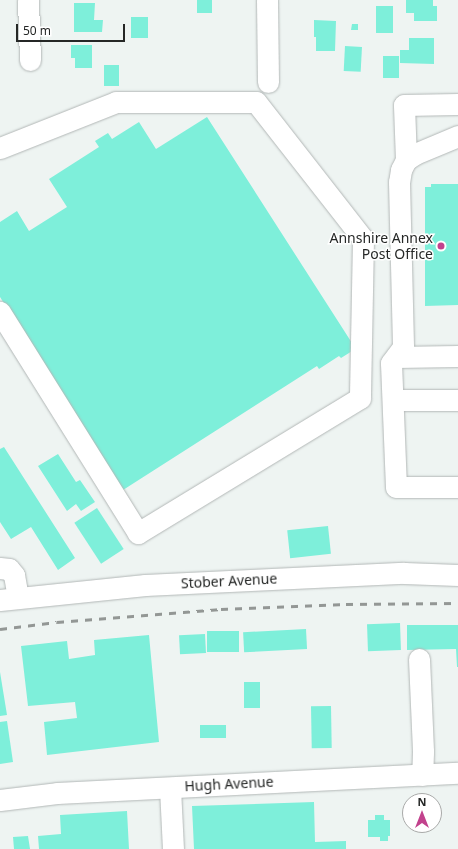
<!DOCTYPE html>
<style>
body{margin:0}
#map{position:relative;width:458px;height:849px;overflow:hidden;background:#eef4f2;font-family:"Noto Sans",sans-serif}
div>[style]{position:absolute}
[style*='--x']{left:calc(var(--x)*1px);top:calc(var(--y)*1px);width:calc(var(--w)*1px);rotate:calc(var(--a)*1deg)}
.building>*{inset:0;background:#7eefda;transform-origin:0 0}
.roads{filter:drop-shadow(0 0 1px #b2b7b6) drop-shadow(0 0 1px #b2b7b6)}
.minor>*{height:21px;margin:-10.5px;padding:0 10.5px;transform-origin:10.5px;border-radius:10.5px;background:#fff}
.rail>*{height:3px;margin-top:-1.5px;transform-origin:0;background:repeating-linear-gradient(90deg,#939795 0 7px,transparent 0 14px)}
.dots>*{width:11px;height:11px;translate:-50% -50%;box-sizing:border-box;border:2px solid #fff;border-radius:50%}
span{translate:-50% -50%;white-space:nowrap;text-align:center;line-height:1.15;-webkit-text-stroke:3px #fff;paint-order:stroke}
.poi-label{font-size:14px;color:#252726}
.right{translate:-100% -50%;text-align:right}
.street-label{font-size:14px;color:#252726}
.north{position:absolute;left:402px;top:793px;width:40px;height:40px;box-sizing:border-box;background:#fff;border:1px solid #a8a9a8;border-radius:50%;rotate:0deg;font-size:11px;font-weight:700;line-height:16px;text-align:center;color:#252726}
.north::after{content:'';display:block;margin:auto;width:14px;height:18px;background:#c2428d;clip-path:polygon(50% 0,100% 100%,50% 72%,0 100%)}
.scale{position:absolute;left:16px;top:24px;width:109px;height:18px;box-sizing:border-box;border:2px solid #252726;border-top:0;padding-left:5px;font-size:12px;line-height:14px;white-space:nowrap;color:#252726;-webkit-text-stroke:3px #fff;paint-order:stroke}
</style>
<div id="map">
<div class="building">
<div style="left:197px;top:0;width:15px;height:13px"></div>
<div style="clip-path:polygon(406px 0,433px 0,433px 6px,437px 6px,437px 21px,414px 21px,414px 13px,406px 13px)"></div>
<div style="clip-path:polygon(74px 3px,95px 3px,94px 20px,103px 20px,102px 32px,74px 32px)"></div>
<div style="left:376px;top:6px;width:17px;height:27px"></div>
<div style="left:131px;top:17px;width:17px;height:21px"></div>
<div style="clip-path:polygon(314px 20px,336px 21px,335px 51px,316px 51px,316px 37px,314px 37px)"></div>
<div style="clip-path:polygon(352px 24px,358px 24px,358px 30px,351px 30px)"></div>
<div style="clip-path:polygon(409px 38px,434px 38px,434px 64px,400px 63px,400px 50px,409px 50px)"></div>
<div style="clip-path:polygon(71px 45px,92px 45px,92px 68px,75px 68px,75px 58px,71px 58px)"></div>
<div style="left:345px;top:46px;width:17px;height:25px;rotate:3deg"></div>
<div style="left:383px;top:56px;width:16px;height:22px"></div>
<div style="left:104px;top:65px;width:15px;height:21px"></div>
<div style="clip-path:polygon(207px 117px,352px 343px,357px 348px,341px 358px,339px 356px,319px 369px,317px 366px,123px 490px,0 297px,0 222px,17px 211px,29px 231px,67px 207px,49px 179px,99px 147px,95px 141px,108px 133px,112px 139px,139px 122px,156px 149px)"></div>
<div style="clip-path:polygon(431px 184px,458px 184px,458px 305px,425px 306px,425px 187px,431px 187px)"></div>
<div style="clip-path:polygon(4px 447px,75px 558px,58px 570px,31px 527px,11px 539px,0 522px,0 449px)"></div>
<div style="clip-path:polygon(58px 454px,76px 482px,80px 480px,95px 502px,81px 511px,76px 504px,67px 511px,38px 466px)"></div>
<div style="left:97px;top:508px;width:49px;height:27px;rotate:57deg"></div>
<div style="left:328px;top:526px;width:28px;height:41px;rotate:84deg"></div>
<div style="left:400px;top:623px;width:27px;height:33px;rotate:88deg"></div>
<div style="clip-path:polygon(407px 625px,458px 625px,458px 667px,457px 667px,456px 649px,407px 650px)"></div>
<div style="left:306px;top:629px;width:20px;height:63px;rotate:87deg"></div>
<div style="left:239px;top:631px;width:21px;height:32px;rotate:90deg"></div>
<div style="left:205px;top:634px;width:19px;height:26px;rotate:87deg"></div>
<div style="clip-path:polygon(149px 635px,159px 742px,47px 755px,44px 722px,77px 718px,75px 702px,28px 706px,21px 646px,67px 641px,69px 659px,95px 655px,94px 640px)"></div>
<div style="clip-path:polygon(0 672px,7px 715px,0 716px)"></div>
<div style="left:244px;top:682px;width:16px;height:26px"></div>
<div style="left:331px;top:706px;width:42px;height:20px;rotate:89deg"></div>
<div style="clip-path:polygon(7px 721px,13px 762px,0 764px,0 722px)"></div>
<div style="left:226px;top:725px;width:13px;height:26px;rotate:90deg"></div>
<div style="clip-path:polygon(314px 802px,315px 842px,346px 841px,346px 849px,194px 849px,192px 806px)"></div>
<div style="clip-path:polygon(127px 811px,129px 849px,39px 849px,38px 836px,61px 834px,60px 815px)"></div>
<div style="clip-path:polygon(375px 815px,384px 815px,384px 820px,390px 820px,390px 836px,388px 836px,388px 841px,380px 841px,380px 837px,368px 837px,368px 820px,375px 820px)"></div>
<div style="clip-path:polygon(28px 836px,30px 849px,14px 849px,13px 837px)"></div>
</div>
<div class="roads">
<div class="minor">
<div style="--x:28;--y:0;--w:60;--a:88.1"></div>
<div style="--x:267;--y:0;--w:82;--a:89.3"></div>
<div style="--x:458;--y:136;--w:47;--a:157.3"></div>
<div style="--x:415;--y:154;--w:11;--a:146"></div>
<div style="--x:406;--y:160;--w:11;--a:117"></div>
<div style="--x:401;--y:170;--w:12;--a:99"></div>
<div style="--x:399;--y:182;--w:165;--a:88.6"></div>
<div style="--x:403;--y:347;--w:20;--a:127"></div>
<div style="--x:391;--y:363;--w:124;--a:87.7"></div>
<div style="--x:396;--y:487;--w:62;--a:0"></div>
<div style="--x:0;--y:148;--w:125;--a:-21.6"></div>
<div style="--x:116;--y:102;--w:140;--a:0"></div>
<div style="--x:256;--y:102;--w:174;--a:52"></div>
<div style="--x:363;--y:239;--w:159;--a:91.1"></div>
<div style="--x:360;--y:398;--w:260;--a:148.7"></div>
<div style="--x:138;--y:533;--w:261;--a:-122"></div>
<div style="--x:406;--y:160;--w:55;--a:-92.1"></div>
<div style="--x:404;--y:105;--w:54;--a:-1.1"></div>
<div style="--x:396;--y:357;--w:62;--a:-0.9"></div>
<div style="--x:393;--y:400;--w:65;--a:0"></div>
<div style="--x:0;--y:568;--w:9;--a:6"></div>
<div style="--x:9;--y:569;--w:8;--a:50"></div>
<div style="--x:14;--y:575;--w:23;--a:80"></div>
<div style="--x:0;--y:600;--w:146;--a:-5.9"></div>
<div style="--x:145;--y:585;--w:259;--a:-2.7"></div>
<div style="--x:404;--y:573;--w:54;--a:2.1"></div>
<div style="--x:419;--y:659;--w:93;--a:87.5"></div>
<div style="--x:423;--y:752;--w:23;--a:92"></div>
<div style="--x:170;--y:788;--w:61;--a:87.2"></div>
<div style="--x:0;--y:800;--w:57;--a:-7"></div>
<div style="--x:57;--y:793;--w:401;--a:-2.9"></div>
</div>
</div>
<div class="rail">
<div style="--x:0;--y:629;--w:57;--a:-7"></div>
<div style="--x:57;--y:622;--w:165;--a:-4.5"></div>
<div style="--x:221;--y:609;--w:125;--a:-2.3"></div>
<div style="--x:346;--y:604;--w:112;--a:-0.5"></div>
</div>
<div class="dots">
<div style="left:441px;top:246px;background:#c2428d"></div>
</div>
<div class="poi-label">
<span class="right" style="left:433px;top:246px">Annshire Annex<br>Post Office</span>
</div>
<div class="street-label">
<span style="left:229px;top:581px;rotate:-3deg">Stober Avenue</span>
<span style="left:229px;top:784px;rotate:-3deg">Hugh Avenue</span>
</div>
<div class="north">N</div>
<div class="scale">50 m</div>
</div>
